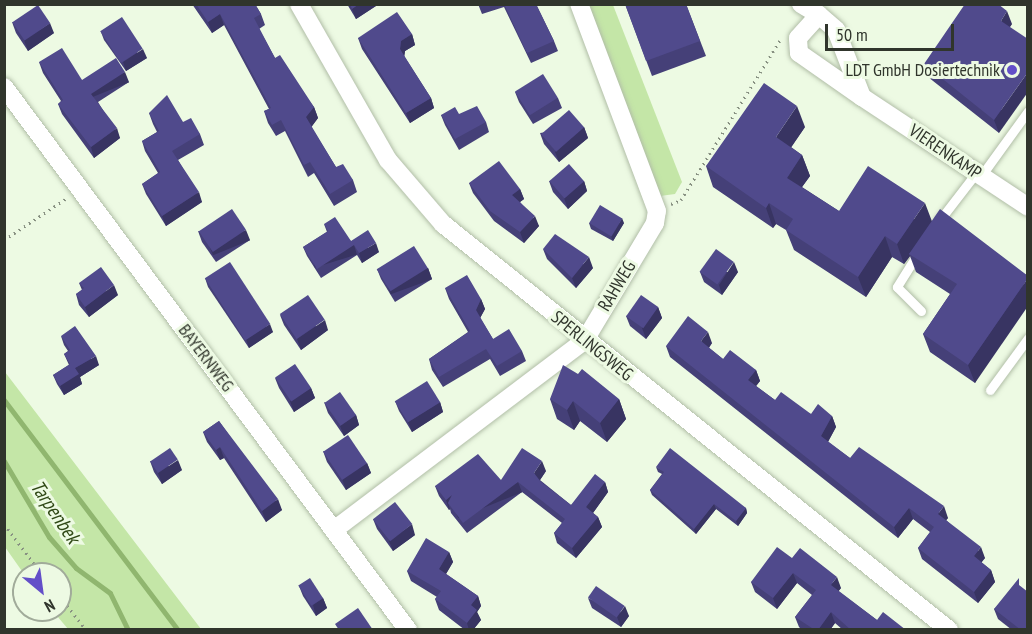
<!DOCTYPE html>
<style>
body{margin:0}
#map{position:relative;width:1032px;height:634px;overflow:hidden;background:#edfae3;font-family:"PT Sans Narrow",sans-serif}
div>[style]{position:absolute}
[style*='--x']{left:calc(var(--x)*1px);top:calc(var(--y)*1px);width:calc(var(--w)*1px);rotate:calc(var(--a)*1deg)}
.green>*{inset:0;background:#c4e6a7}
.stream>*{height:5px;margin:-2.5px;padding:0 2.5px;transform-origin:2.5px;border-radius:2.5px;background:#90b66f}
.path>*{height:3px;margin-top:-1.5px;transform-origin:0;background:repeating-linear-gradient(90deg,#879081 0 1.5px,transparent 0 6px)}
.roads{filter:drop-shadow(0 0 2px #b1bea7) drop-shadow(0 0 2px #b1bea7)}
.lane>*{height:9px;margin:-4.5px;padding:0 4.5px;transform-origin:4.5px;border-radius:4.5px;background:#fff}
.street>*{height:18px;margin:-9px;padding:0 9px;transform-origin:9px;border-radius:9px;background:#fff}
.wall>*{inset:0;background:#454078}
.shaded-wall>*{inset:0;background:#383462;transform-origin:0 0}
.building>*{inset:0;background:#504a8c;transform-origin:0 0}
.dots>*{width:16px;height:16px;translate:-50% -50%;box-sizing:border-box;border:3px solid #edfae3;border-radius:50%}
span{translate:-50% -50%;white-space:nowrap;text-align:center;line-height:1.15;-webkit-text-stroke:6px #edfae3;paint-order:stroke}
.poi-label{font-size:18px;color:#30352c}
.right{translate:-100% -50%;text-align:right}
.street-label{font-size:18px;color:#30352c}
.water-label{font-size:20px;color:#304916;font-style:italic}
.frame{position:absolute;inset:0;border:6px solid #30352c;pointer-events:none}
.north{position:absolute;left:12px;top:562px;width:60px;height:60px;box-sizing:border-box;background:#edfae3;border:2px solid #a1ab9a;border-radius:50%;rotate:151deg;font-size:16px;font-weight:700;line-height:24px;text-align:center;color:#30352c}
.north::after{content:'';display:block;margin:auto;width:21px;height:27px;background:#634fc8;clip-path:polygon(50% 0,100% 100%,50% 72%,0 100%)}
.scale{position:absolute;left:825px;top:24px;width:129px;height:27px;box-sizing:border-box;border:3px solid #30352c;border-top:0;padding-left:8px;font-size:18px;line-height:21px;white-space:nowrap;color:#30352c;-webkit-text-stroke:4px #edfae3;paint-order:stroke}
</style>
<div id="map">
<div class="green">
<div style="clip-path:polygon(588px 5px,613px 5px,682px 182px,675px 194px,660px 196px)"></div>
<div style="clip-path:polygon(4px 372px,5px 372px,201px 629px,68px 629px,52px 610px,60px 610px,60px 574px,24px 574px,5px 547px)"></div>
</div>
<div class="stream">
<div style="--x:4;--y:400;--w:288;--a:52.9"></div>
<div style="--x:4;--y:461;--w:88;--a:59.4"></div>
<div style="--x:49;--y:537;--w:41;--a:48.9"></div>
<div style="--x:76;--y:568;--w:42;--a:36.3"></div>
<div style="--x:110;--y:593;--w:41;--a:64.1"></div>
</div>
<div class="path">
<div style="--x:671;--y:204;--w:11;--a:-22"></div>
<div style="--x:681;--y:200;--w:190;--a:-58.2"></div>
<div style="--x:4;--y:240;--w:76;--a:-33.7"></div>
<div style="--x:4;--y:524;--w:63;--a:52.8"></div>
<div style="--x:60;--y:596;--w:43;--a:52.6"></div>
</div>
<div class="roads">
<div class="lane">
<div style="--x:981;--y:176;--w:80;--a:-54.1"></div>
<div style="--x:939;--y:221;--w:61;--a:-52.4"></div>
<div style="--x:918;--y:253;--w:40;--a:122"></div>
<div style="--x:897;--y:287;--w:34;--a:45"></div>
<div style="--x:990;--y:390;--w:64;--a:-53.8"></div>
</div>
<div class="street">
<div style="--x:299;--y:4;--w:180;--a:60.3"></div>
<div style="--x:388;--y:160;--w:84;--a:49.3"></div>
<div style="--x:443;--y:224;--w:649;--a:38.74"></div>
<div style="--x:801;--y:4;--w:21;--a:31"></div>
<div style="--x:4;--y:87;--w:677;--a:53.35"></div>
<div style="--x:862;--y:97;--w:77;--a:-145.1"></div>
<div style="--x:799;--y:53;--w:15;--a:-94"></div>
<div style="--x:798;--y:38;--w:31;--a:-48"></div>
<div style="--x:819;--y:15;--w:23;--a:41"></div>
<div style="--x:836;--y:30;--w:72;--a:68.8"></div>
<div style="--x:862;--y:97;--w:199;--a:33.5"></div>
<div style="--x:334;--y:530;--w:315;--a:-37.1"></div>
<div style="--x:585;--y:340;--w:136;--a:-59.1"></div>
<div style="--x:655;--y:223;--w:12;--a:-81"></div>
<div style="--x:657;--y:211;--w:221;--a:-110.6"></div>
</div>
</div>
<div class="wall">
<div style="clip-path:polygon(192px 4px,255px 4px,261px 14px,265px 25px,259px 29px,275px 58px,314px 107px,318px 118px,311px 127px,336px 167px,353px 180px,357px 192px,334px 206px,314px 173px,308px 177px,285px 131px,276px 136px,268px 123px,264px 111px,269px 109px,224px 25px,212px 33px)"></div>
<div style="clip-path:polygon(347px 4px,379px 4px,356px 19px)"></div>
<div style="clip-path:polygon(478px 4px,536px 4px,554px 41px,558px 51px,531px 63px,504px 7px,482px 14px)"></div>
<div style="clip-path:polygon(625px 4px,686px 4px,706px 56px,652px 76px)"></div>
<div style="clip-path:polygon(12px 22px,54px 33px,28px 51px,16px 33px)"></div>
<div style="clip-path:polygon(1012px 24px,1010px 27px,999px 133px,928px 77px,924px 64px)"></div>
<div style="clip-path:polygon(101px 32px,147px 58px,126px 71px,104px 40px)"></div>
<div style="clip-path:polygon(412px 34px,415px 45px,405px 51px,404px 56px,431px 98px,434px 108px,410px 123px,362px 49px,358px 38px)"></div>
<div style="clip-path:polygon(39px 62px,82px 80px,129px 82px,98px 102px,120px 138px,94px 158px,62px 114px,58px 104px,61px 101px,43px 73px)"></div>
<div style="clip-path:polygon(515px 92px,558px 98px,562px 108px,533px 124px,519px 102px)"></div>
<div style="clip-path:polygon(149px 113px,183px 122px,200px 134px,204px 145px,178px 160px,202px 202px,166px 226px,146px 194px,142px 184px,158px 173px,145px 151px,142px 141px,157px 132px,153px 124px)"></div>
<div style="clip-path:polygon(459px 114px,486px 122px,489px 132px,459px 150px,445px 125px,441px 115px)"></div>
<div style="clip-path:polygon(584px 127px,588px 138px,559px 162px,544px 144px,540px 133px)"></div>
<div style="clip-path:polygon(805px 127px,791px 147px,802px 155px,810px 176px,802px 187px,839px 211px,932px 221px,1028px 276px,975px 383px,930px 352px,923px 334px,950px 294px,916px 272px,910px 256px,904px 264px,892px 257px,866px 297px,794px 250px,786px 230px,776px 224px,773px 228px,713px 187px,706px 166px)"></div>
<div style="clip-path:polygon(549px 181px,584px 181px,587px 191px,568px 209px,553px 192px)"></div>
<div style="clip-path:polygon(469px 183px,520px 189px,524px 199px,520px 202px,539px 226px,524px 243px,494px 221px,473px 193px)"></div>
<div style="clip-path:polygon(589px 223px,624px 223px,613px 241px,591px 229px)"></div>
<div style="clip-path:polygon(324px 224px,351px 241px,379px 252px,362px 263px,357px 255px,321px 278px,307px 256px,303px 247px,327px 232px)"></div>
<div style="clip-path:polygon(198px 231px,250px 240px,216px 262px,202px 242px)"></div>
<div style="clip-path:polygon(543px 249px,593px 268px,576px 288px,547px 259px)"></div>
<div style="clip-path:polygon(428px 268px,432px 279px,395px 302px,381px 279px,377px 269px)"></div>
<div style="clip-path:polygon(700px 272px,738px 272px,722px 295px,704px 282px)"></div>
<div style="clip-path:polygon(205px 278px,273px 332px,249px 348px,208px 287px)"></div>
<div style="clip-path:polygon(79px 283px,118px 295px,89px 317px,79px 305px,76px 294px,82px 290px)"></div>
<div style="clip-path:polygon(445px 288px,481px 299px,485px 309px,480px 318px,493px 339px,522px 351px,526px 361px,500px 376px,490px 359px,443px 387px,432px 370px,429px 359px,468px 332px,449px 299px)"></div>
<div style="clip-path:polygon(658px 307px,662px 318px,646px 339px,630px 326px,626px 316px)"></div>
<div style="clip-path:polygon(280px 315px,328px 330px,301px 350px,284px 325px)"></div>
<div style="clip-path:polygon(61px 336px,99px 365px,80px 377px,82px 384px,64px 395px,57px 384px,53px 375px,69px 365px,64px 354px,68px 351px,64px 345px)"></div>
<div style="clip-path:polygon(712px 343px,709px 348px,723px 359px,756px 370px,760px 381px,756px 386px,775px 400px,811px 414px,832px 416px,836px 427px,828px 442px,850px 458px,948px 518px,946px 520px,985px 558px,981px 562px,991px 570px,995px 582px,978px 603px,922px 559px,918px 548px,930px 532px,913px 519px,898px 538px,670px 357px,666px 346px)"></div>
<div style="clip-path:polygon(275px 378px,311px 388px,315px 398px,294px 412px,279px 388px)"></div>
<div style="clip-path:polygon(550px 399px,619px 399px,626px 419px,607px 442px,580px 421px,574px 430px,557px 419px)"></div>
<div style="clip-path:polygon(395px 401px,440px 402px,443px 412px,412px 432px,399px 411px)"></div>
<div style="clip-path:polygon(324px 402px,356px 415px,359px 425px,344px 436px,328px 413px)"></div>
<div style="clip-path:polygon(219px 421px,282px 510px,266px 522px,224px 458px,220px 460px,207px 442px,203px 432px)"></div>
<div style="clip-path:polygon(323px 451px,367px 463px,371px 473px,346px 490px,327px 462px)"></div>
<div style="clip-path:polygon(150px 461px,182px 470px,162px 484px,154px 472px)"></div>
<div style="clip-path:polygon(656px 467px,746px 508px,747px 513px,738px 526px,716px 509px,696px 534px,652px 495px,650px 490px,662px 474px,658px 472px)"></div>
<div style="clip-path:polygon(546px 471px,540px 480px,571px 505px,605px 482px,608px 492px,593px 513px,598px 517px,602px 527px,576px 558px,557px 543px,554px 533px,562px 523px,522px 492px,467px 533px,451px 513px,450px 509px,449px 510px,439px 496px,435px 486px,501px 480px)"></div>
<div style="clip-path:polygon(373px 519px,415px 535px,393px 551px,377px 529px)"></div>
<div style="clip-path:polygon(449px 552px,453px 562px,446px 574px,478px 596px,481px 606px,477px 612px,481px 620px,473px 630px,465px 630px,439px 610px,435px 599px,437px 597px,411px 581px,407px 571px)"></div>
<div style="clip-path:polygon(792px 558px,841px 588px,838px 591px,877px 620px,906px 630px,843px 630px,835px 623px,830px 630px,802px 630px,799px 627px,795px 617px,812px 595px,797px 583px,777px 609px,755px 592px,751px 582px)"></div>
<div style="clip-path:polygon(299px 586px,323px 598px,327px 608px,316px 616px,303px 596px)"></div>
<div style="clip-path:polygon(1022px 588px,1028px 630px,1012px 630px,998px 619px,994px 609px)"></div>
<div style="clip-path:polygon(588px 598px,629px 616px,621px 627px,592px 608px)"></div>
</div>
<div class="shaded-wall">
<div style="clip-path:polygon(359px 4px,379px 4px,356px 19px,352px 9px)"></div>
<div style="clip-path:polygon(1007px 11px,1012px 24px,1005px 33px,1001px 21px)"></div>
<div style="clip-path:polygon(220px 14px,224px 25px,212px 33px,208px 22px)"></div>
<div style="clip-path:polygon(50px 23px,54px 33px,28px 51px,24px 40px)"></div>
<div style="clip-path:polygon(412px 34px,415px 45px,405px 51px,404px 59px,400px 49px,401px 41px)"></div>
<div style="clip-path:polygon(143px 49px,147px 58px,126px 71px,123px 62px)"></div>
<div style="left:125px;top:72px;width:11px;height:40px;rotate:68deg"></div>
<div style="clip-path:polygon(1028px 72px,1028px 92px,999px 133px,994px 120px)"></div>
<div style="clip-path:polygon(431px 98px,434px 108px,410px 123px,406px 113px)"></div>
<div style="clip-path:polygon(797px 106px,805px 127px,784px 158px,776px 137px)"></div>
<div style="clip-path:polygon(314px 107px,318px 118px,310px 129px,306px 117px)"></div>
<div style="clip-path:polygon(584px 127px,588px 138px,559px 162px,555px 152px)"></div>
<div style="clip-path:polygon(117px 128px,120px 138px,94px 158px,91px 147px)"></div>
<div style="clip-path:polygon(802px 155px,810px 176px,794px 198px,787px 178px)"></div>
<div style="clip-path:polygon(584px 181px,587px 191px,568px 209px,564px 198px)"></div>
<div style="clip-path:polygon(520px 189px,524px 199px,516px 205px,512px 195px)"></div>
<div style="clip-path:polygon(199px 192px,202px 202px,166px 226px,162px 216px)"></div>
<div style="clip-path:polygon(769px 203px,776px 224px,773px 228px,766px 208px)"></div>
<div style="clip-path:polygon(925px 203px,933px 224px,909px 254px,910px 256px,904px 264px,897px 244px)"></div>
<div style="clip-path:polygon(535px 216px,539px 226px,524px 243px,520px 232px)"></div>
<div style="clip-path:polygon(622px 218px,624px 223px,613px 241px,611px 236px)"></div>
<div style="left:246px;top:230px;width:11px;height:40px;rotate:68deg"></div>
<div style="clip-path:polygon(885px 236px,892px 257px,866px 297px,858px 277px)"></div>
<div style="clip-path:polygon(376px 243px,379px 252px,362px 263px,359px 253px)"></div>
<div style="left:354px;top:245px;width:10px;height:44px;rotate:73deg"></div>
<div style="clip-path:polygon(589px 257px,593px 268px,576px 288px,572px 278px)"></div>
<div style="clip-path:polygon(734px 262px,738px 272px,722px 295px,719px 285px)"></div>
<div style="left:428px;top:268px;width:12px;height:44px;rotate:70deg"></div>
<div style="clip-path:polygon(1028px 278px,1028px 306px,975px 383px,968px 365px)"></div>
<div style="clip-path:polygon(114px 285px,118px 295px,89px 317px,85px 307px)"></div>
<div style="clip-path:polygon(481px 299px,485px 309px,479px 320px,476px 310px)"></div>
<div style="clip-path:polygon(658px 307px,662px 318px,646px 339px,642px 328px)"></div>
<div style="clip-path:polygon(325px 320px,328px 330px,301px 350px,297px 339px)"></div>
<div style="clip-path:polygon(270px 324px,273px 332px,249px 348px,246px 339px)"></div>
<div style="clip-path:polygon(708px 332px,712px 343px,705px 352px,701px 341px)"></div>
<div style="clip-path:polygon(96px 356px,99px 365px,80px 377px,82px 384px,64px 395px,60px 386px,75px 368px)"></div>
<div style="clip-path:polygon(756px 370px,760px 381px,752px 391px,748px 380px)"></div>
<div style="clip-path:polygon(311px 388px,315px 398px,294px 412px,290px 401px)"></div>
<div style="clip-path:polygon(619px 399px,626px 419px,607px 442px,600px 423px)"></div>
<div style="clip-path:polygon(573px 401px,580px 421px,574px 430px,567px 410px)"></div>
<div style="clip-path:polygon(440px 402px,443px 412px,412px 432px,408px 422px)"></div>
<div style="clip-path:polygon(356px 415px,359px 425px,344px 436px,340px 426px)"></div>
<div style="clip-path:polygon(832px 416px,836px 427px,825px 447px,821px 436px)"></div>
<div style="clip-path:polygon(220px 447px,224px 458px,220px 460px,216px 450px)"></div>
<div style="clip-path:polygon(178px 460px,182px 470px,162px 484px,158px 473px)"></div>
<div style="clip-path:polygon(542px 461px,546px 471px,538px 483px,534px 473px)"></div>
<div style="clip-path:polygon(367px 463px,371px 473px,346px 490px,342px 479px)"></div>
<div style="left:518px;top:482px;width:11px;height:69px;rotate:68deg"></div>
<div style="clip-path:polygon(605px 482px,608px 492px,590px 517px,586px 507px)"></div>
<div style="clip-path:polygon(452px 495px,448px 503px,450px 509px,449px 510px,446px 500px)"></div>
<div style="clip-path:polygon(278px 499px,282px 510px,266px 522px,262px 511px)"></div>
<div style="clip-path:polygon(714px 504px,716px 509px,696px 534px,694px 529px)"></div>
<div style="clip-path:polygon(944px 506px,948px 518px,942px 525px,938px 514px)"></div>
<div style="clip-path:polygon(746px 508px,747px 513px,738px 526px,736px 521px)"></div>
<div style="clip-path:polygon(909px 508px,913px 519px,898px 538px,894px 527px)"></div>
<div style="clip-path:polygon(598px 517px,602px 527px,576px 558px,572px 548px)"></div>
<div style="clip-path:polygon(412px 524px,415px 535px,393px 551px,389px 541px)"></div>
<div style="clip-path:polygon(981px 547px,985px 558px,978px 567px,974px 556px)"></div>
<div style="clip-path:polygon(449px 552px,453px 562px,443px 579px,439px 569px)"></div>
<div style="clip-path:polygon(991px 570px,995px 582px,978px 603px,974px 592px)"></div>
<div style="clip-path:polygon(793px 573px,797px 583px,777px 609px,773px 598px)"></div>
<div style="clip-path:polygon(837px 577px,841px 588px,835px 596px,831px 585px)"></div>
<div style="clip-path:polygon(478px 596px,481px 606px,477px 612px,481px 620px,473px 630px,469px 630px,467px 623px,471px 605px)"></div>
<div style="clip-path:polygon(323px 598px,327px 608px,316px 616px,313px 605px)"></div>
<div style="clip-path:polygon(625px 606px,629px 616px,621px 627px,617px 617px)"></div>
<div style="clip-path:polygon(831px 612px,835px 623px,830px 630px,818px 630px)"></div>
</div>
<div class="building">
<div style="clip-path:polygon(196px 4px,255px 4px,261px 14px,254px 18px,275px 58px,280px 55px,314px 107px,306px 117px,336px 167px,343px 164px,353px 180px,330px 194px,310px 162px,304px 165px,281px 120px,272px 125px,264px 111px,271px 108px,220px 14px,208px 22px)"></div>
<div style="clip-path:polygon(350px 4px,359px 4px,352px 9px)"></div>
<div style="clip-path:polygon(504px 4px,536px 4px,554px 41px,527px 53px)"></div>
<div style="clip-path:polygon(625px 4px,686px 4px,700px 41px,646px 61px)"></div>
<div style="clip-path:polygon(965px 4px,998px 4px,1007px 11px,1001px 21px,1028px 39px,1028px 72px,994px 120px,924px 64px)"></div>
<div style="left:38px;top:5px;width:22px;height:31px;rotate:56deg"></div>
<div style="clip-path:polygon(397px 12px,412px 34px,401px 41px,400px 49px,431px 98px,406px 113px,358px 38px)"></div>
<div style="left:122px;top:17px;width:38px;height:26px;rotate:57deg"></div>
<div style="clip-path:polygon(62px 48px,82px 80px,116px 58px,125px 72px,91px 94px,117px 128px,91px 147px,58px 104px,63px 100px,39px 62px)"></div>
<div style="left:543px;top:74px;width:28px;height:33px;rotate:58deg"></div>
<div style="clip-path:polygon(764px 83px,797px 106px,776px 137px,802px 155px,787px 178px,839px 211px,868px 166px,925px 203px,897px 244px,885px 236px,858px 277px,786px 230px,793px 219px,769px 203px,766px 208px,706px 166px)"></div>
<div style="clip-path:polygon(167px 95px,183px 122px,191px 118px,200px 134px,172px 151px,199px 192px,162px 216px,142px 184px,160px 172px,142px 141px,159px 131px,149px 113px)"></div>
<div style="clip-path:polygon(477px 106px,486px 122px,455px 139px,441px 115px,455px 107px,459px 114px)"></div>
<div style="left:569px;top:110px;width:23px;height:37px;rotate:49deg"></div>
<div style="clip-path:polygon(499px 161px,520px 189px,512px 195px,535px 216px,520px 232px,490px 211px,469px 183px)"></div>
<div style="left:569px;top:164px;width:23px;height:26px;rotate:49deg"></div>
<div style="left:600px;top:205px;width:26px;height:21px;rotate:31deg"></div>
<div style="left:232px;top:209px;width:25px;height:40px;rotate:56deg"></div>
<div style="clip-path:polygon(940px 209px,1028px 276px,1028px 278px,968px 365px,923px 334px,957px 284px,909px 254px)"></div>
<div style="clip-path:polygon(335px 217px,351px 241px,368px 230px,376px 243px,359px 253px,354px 245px,317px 269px,303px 247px,328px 231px,324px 224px)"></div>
<div style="clip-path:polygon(555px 234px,589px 257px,572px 278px,543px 249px)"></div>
<div style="left:414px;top:246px;width:26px;height:44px;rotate:58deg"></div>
<div style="left:716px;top:249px;width:22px;height:28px;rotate:36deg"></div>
<div style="left:230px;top:262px;width:74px;height:30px;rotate:57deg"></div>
<div style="clip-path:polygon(101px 267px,114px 285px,85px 307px,76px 294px,84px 288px,79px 283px)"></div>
<div style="clip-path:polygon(467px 275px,481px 299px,476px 310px,493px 339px,509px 329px,522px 351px,497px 366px,486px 349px,439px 377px,429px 359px,470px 331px,445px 288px)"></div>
<div style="left:308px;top:295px;width:30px;height:34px;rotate:56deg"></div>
<div style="left:641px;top:295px;width:21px;height:26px;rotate:35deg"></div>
<div style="clip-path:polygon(688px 316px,708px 332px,701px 341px,723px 359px,730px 350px,756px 370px,748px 380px,775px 400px,781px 392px,811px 414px,818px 404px,832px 416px,821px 436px,850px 458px,859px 447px,944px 506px,938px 514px,981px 547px,974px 556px,991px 570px,974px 592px,918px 548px,934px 527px,909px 508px,894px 527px,666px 346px)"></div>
<div style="clip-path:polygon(75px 326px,96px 356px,75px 368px,79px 374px,60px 386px,53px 375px,70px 364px,64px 354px,70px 350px,61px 336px)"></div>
<div style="left:295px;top:364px;width:29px;height:24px;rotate:56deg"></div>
<div style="clip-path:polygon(563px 365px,578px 374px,582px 369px,619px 399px,600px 423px,573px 401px,567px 410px,550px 399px)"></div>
<div style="left:427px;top:381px;width:25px;height:38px;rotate:58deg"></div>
<div style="left:340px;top:392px;width:28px;height:19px;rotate:55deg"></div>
<div style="clip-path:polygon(219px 421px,278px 499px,262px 511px,220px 447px,216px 450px,203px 432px)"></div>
<div style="left:348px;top:435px;width:34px;height:30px;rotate:56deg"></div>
<div style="left:170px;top:448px;width:14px;height:24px;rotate:56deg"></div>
<div style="clip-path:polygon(522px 448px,542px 461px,534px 473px,541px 482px,571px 505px,595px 474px,605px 482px,586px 507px,598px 517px,572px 548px,554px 533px,565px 519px,518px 482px,463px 523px,448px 503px,452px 495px,446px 500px,435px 486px,478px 454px,501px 480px)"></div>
<div style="clip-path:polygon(670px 448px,746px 508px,736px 521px,714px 504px,694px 529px,650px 490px,664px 472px,656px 467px)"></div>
<div style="left:395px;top:502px;width:28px;height:28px;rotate:52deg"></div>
<div style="clip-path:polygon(426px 538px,449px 552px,439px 569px,478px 596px,471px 605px,477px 610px,467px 623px,435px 599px,441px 591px,407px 571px)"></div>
<div style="clip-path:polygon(777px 547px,792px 558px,800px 548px,837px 577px,831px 585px,877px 620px,883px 612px,906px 630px,851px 630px,831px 612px,818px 630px,815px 630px,795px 617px,816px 590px,793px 573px,773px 598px,751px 582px)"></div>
<div style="left:310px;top:578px;width:24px;height:14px;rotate:57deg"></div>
<div style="clip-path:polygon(1019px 578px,1019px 585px,1028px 592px,1028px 630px,1021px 630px,994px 609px)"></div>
<div style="left:596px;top:586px;width:35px;height:14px;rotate:35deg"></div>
<div style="clip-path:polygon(358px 608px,373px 630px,339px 630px,335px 624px)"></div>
</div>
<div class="dots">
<div style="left:1012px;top:70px;background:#634fc8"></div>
</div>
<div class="poi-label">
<span class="right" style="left:1000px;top:70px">LDT GmbH Dosiertechnik</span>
</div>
<div class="street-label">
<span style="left:945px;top:152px;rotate:34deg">VIERENKAMP</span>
<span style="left:617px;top:286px;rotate:-59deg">RAHWEG</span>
<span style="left:592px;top:346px;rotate:39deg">SPERLINGSWEG</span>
<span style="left:206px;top:358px;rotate:53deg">BAYERNWEG</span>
</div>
<div class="water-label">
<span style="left:55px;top:512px;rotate:56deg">Tarpenbek</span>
</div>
<div class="frame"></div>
<div class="north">N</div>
<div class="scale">50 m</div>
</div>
